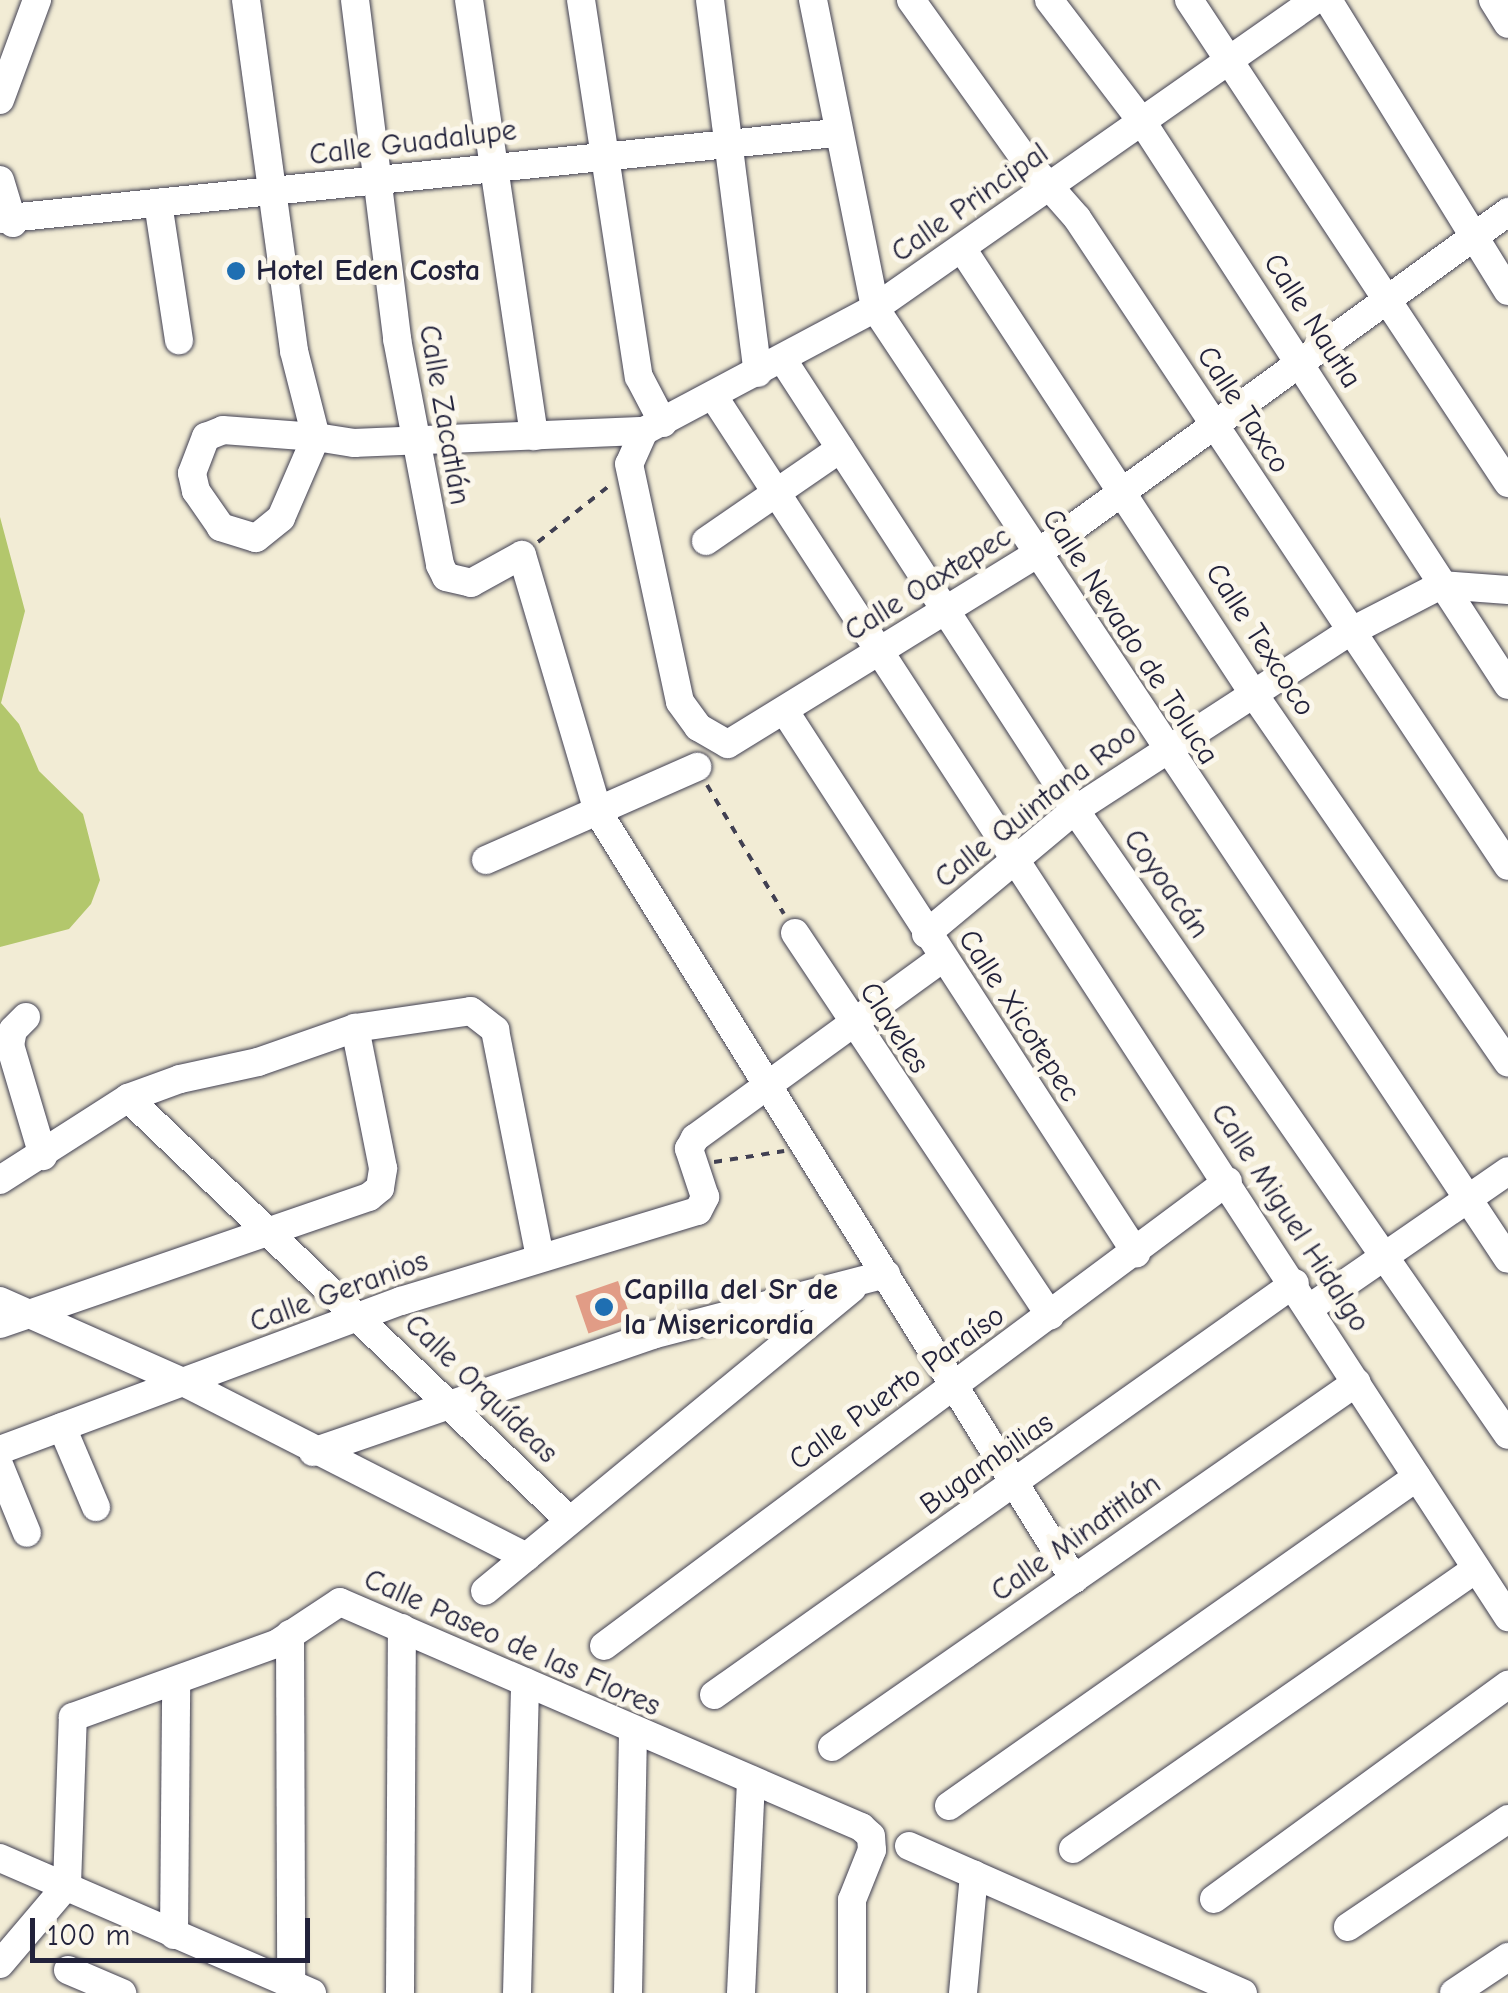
<!DOCTYPE html>
<meta charset="utf-8">
<style>
body{margin:0}
#map{position:relative;width:1508px;height:1993px;overflow:hidden;background:#f2ecd5;font-family:"Comic Neue",sans-serif}
div>[style]{position:absolute}
[style*='--x']{left:calc(var(--x)*1px);top:calc(var(--y)*1px);width:calc(var(--w)*1px);rotate:calc(var(--a)*1deg)}
.green>*{inset:0;background:#b3c76c}
.building>*{inset:0;background:#e19c86;transform-origin:0 0}
.path>*{height:4px;margin-top:-2px;transform-origin:0;background:repeating-linear-gradient(90deg,#414052 0 8px,transparent 0 16px)}
.roads{filter:drop-shadow(0 0 2px #414052) drop-shadow(0 0 2px #414052)}
.minor>*{height:28px;margin:-14px;padding:0 14px;transform-origin:14px;border-radius:14px;background:#fff}
.dots>*{width:28px;height:28px;translate:-50% -50%;box-sizing:border-box;border:5px solid #fbf7ec;border-radius:50%}
span{translate:-50% -50%;white-space:nowrap;text-align:center;line-height:1.15;-webkit-text-stroke:10px #fbf7ec;paint-order:stroke}
.street-label{font-size:30px;color:#22223b}
.poi-label{font-size:30px;color:#22223b;font-weight:700}
.left{translate:0 -50%;text-align:left}
.scale{position:absolute;left:30px;top:1918px;width:280px;height:45px;box-sizing:border-box;border:5px solid #22223b;border-top:0;padding-left:12px;font-size:30px;line-height:35px;white-space:nowrap;color:#22223b;-webkit-text-stroke:8px #fbf7ec;paint-order:stroke}
</style>
<div id="map">
<div class="green">
<div style="clip-path:polygon(0 517px,25px 611px,1px 703px,19px 724px,39px 771px,83px 814px,100px 880px,91px 904px,69px 929px,0 947px)"></div>
</div>
<div class="building">
<div style="left:618px;top:1281px;width:40px;height:45px;rotate:71deg"></div>
</div>
<div class="path">
<div style="--x:538;--y:542;--w:90;--a:-38.3"></div>
<div style="--x:707;--y:785;--w:150;--a:59.2"></div>
<div style="--x:714;--y:1162;--w:71;--a:-8.9"></div>
</div>
<div class="roads">
<div class="minor">
<div style="--x:246;--y:0;--w:354;--a:82.2"></div>
<div style="--x:294;--y:351;--w:89;--a:75.7"></div>
<div style="--x:316;--y:437;--w:88;--a:113.4"></div>
<div style="--x:281;--y:518;--w:32;--a:141"></div>
<div style="--x:256;--y:538;--w:37;--a:-163"></div>
<div style="--x:221;--y:527;--w:44;--a:-124.8"></div>
<div style="--x:196;--y:491;--w:18;--a:-103"></div>
<div style="--x:192;--y:473;--w:39;--a:-69"></div>
<div style="--x:206;--y:437;--w:18;--a:-22"></div>
<div style="--x:223;--y:430;--w:93;--a:4.3"></div>
<div style="--x:316;--y:437;--w:39;--a:9"></div>
<div style="--x:355;--y:443;--w:289;--a:-2.4"></div>
<div style="--x:644;--y:431;--w:262;--a:-28"></div>
<div style="--x:875;--y:308;--w:537;--a:-34.99"></div>
<div style="--x:355;--y:0;--w:342;--a:82.9"></div>
<div style="--x:397;--y:339;--w:230;--a:79.2"></div>
<div style="--x:440;--y:565;--w:13;--a:63"></div>
<div style="--x:446;--y:577;--w:26;--a:13"></div>
<div style="--x:471;--y:583;--w:58;--a:-28.8"></div>
<div style="--x:522;--y:555;--w:268;--a:73.5"></div>
<div style="--x:598;--y:812;--w:903;--a:58.18"></div>
<div style="--x:469;--y:0;--w:441;--a:81.5"></div>
<div style="--x:581;--y:0;--w:381;--a:81.3"></div>
<div style="--x:639;--y:377;--w:52;--a:62.4"></div>
<div style="--x:710;--y:0;--w:376;--a:82.7"></div>
<div style="--x:813;--y:0;--w:314;--a:78.6"></div>
<div style="--x:875;--y:308;--w:1142;--a:56.35"></div>
<div style="--x:911;--y:0;--w:194;--a:54.4"></div>
<div style="--x:1024;--y:158;--w:80;--a:48.5"></div>
<div style="--x:1077;--y:218;--w:778;--a:56.37"></div>
<div style="--x:1049;--y:0;--w:155;--a:52.6"></div>
<div style="--x:1143;--y:123;--w:670;--a:57"></div>
<div style="--x:1189;--y:0;--w:579;--a:56.56"></div>
<div style="--x:1328;--y:0;--w:342;--a:58.3"></div>
<div style="--x:1493;--y:0;--w:28;--a:58"></div>
<div style="--x:0;--y:100;--w:107;--a:-69.7"></div>
<div style="--x:0;--y:180;--w:45;--a:73.2"></div>
<div style="--x:158;--y:203;--w:139;--a:81.3"></div>
<div style="--x:0;--y:219;--w:839;--a:-5.88"></div>
<div style="--x:963;--y:250;--w:529;--a:56.79"></div>
<div style="--x:1253;--y:693;--w:449;--a:55.4"></div>
<div style="--x:783;--y:360;--w:536;--a:57.02"></div>
<div style="--x:1075;--y:810;--w:760;--a:55.29"></div>
<div style="--x:714;--y:397;--w:1456;--a:56.94"></div>
<div style="--x:644;--y:431;--w:36;--a:114"></div>
<div style="--x:629;--y:464;--w:243;--a:77.9"></div>
<div style="--x:680;--y:702;--w:31;--a:54"></div>
<div style="--x:698;--y:727;--w:34;--a:30"></div>
<div style="--x:728;--y:744;--w:364;--a:-31.6"></div>
<div style="--x:1038;--y:553;--w:581;--a:-35.96"></div>
<div style="--x:706;--y:541;--w:163;--a:-34.5"></div>
<div style="--x:786;--y:713;--w:644;--a:57.05"></div>
<div style="--x:486;--y:860;--w:231;--a:-23.8"></div>
<div style="--x:795;--y:933;--w:460;--a:56.3"></div>
<div style="--x:926;--y:934;--w:194;--a:-39.8"></div>
<div style="--x:1075;--y:810;--w:325;--a:-33"></div>
<div style="--x:1348;--y:633;--w:105;--a:-27.3"></div>
<div style="--x:1441;--y:585;--w:67;--a:4.3"></div>
<div style="--x:26;--y:1017;--w:18;--a:135"></div>
<div style="--x:13;--y:1030;--w:15;--a:101"></div>
<div style="--x:10;--y:1045;--w:116;--a:73.4"></div>
<div style="--x:128;--y:1098;--w:610;--a:43.74"></div>
<div style="--x:0;--y:1180;--w:152;--a:-32.6"></div>
<div style="--x:128;--y:1098;--w:55;--a:-20.1"></div>
<div style="--x:180;--y:1079;--w:80;--a:-12.3"></div>
<div style="--x:258;--y:1062;--w:103;--a:-19.3"></div>
<div style="--x:355;--y:1028;--w:117;--a:-8.3"></div>
<div style="--x:471;--y:1011;--w:31;--a:38"></div>
<div style="--x:495;--y:1030;--w:231;--a:78.8"></div>
<div style="--x:0;--y:1301;--w:205;--a:23.9"></div>
<div style="--x:187;--y:1384;--w:381;--a:27"></div>
<div style="--x:1311;--y:1307;--w:239;--a:-34.6"></div>
<div style="--x:0;--y:1324;--w:390;--a:-19"></div>
<div style="--x:369;--y:1197;--w:14;--a:-39"></div>
<div style="--x:380;--y:1188;--w:20;--a:-81"></div>
<div style="--x:383;--y:1168;--w:143;--a:-101.3"></div>
<div style="--x:62;--y:1427;--w:87;--a:67"></div>
<div style="--x:0;--y:1450;--w:428;--a:-20.4"></div>
<div style="--x:401;--y:1301;--w:310;--a:-16.9"></div>
<div style="--x:698;--y:1211;--w:16;--a:-63"></div>
<div style="--x:705;--y:1197;--w:51;--a:-108.4"></div>
<div style="--x:689;--y:1149;--w:13;--a:-61"></div>
<div style="--x:695;--y:1138;--w:306;--a:-36"></div>
<div style="--x:313;--y:1452;--w:359;--a:-19"></div>
<div style="--x:652;--y:1335;--w:242;--a:-14.6"></div>
<div style="--x:0;--y:1467;--w:71;--a:67.8"></div>
<div style="--x:485;--y:1591;--w:476;--a:-39.5"></div>
<div style="--x:290;--y:1634;--w:359;--a:89.8"></div>
<div style="--x:604;--y:1646;--w:778;--a:-36.69"></div>
<div style="--x:714;--y:1695;--w:712;--a:-35.34"></div>
<div style="--x:832;--y:1747;--w:639;--a:-34.81"></div>
<div style="--x:949;--y:1806;--w:572;--a:-35.11"></div>
<div style="--x:909;--y:1846;--w:365;--a:23.8"></div>
<div style="--x:1073;--y:1849;--w:491;--a:-34.8"></div>
<div style="--x:0;--y:1858;--w:340;--a:23.4"></div>
<div style="--x:1214;--y:1899;--w:364;--a:-36.1"></div>
<div style="--x:1348;--y:1927;--w:193;--a:-34"></div>
<div style="--x:174;--y:1935;--w:252;--a:-89.5"></div>
<div style="--x:0;--y:1964;--w:104;--a:-49.7"></div>
<div style="--x:67;--y:1885;--w:168;--a:-88"></div>
<div style="--x:73;--y:1717;--w:218;--a:-19.8"></div>
<div style="--x:278;--y:1643;--w:74;--a:-33.5"></div>
<div style="--x:340;--y:1602;--w:568;--a:23.36"></div>
<div style="--x:861;--y:1827;--w:13;--a:42"></div>
<div style="--x:871;--y:1836;--w:14;--a:86"></div>
<div style="--x:872;--y:1850;--w:54;--a:111.8"></div>
<div style="--x:852;--y:1900;--w:93;--a:90"></div>
<div style="--x:68;--y:1970;--w:59;--a:23.1"></div>
<div style="--x:400;--y:1993;--w:365;--a:-89.7"></div>
<div style="--x:517;--y:1993;--w:311;--a:-88.5"></div>
<div style="--x:628;--y:1993;--w:261;--a:-88.9"></div>
<div style="--x:741;--y:1993;--w:213;--a:-87.3"></div>
<div style="--x:963;--y:1993;--w:119;--a:-84.7"></div>
<div style="--x:1454;--y:1993;--w:65;--a:-33.7"></div>
</div>
</div>
<div class="dots">
<div style="left:236px;top:271px;background:#1f6fb2"></div>
<div style="left:604px;top:1307px;background:#1f6fb2"></div>
</div>
<div class="street-label">
<span style="left:413px;top:143px;rotate:-7deg">Calle Guadalupe</span>
<span style="left:970px;top:203px;rotate:-35deg">Calle Principal</span>
<span style="left:1312px;top:321px;rotate:57deg">Calle Nautla</span>
<span style="left:1243px;top:410px;rotate:57deg">Calle Taxco</span>
<span style="left:444px;top:415px;rotate:80deg">Calle Zacatlán</span>
<span style="left:928px;top:584px;rotate:-32deg">Calle Oaxtepec</span>
<span style="left:1130px;top:637px;rotate:57deg">Calle Nevado de Toluca</span>
<span style="left:1260px;top:640px;rotate:57deg">Calle Texcoco</span>
<span style="left:1036px;top:806px;rotate:-38deg">Calle Quintana Roo</span>
<span style="left:1166px;top:884px;rotate:55deg">Coyoacán</span>
<span style="left:1019px;top:1016px;rotate:57deg">Calle Xicotepec</span>
<span style="left:894px;top:1028px;rotate:57deg">Claveles</span>
<span style="left:1290px;top:1218px;rotate:57deg">Calle Miguel Hidalgo</span>
<span style="left:339px;top:1292px;rotate:-20deg">Calle Geranios</span>
<span style="left:897px;top:1388px;rotate:-36deg">Calle Puerto Paraíso</span>
<span style="left:481px;top:1389px;rotate:44deg">Calle Orquídeas</span>
<span style="left:987px;top:1464px;rotate:-35deg">Bugambilias</span>
<span style="left:1076px;top:1538px;rotate:-35deg">Calle Minatitlán</span>
<span style="left:512px;top:1643px;rotate:24deg">Calle Paseo de las Flores</span>
</div>
<div class="poi-label">
<span class="left" style="left:256px;top:271px">Hotel Eden Costa</span>
<span class="left" style="left:624px;top:1307px">Capilla del Sr de<br>la Misericordia</span>
</div>
<div class="scale">100 m</div>
</div>
